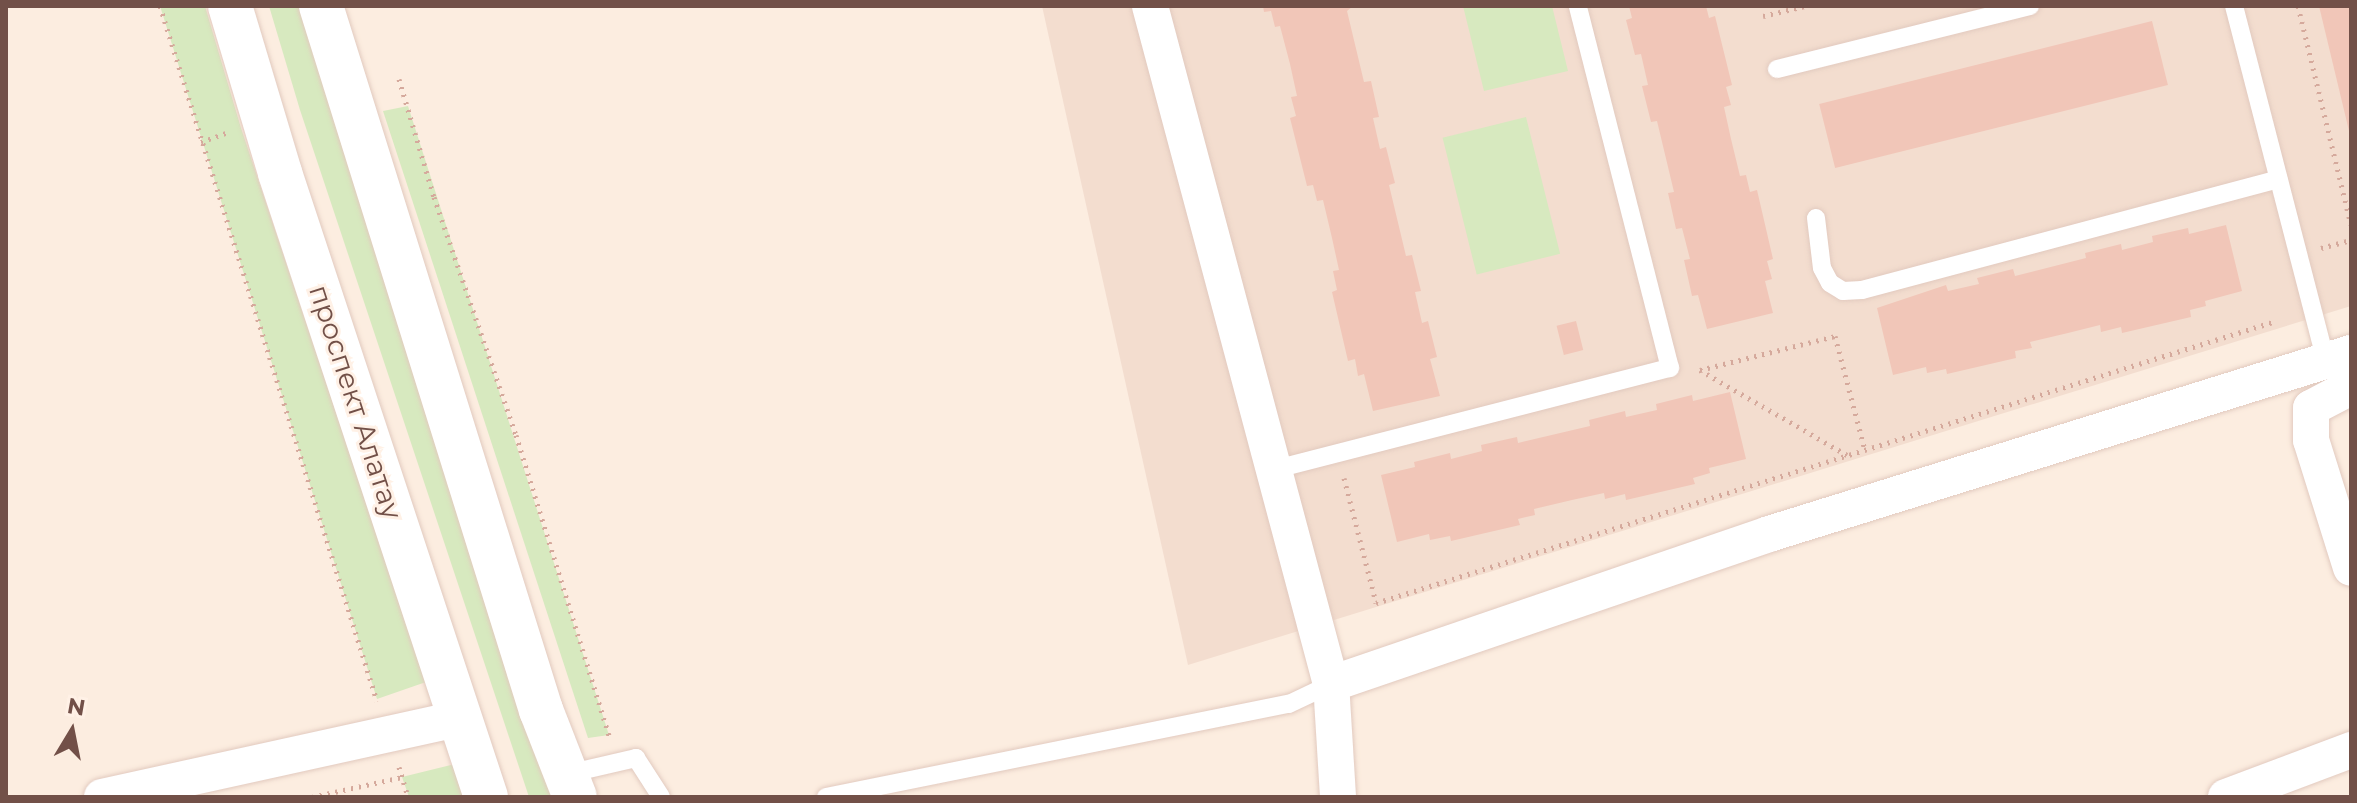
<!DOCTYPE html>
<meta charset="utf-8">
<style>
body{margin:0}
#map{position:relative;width:2357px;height:803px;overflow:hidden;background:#fcede0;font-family:Montserrat,sans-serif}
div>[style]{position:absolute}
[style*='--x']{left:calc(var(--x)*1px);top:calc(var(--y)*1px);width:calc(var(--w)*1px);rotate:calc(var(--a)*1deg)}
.residential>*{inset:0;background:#f3ddcf}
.green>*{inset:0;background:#d7e9bf;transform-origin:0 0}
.building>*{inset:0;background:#f1c6b8;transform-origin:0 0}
.path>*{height:5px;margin-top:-2.5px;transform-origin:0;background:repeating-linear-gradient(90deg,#d5a99c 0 2px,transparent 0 8px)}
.roads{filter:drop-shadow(0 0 2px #e2cabf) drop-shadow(0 0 2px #e2cabf)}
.service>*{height:18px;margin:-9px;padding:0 9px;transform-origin:9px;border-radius:9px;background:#fff}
.minor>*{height:36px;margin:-18px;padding:0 18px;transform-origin:18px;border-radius:18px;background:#fff}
.secondary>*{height:44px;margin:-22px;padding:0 22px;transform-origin:22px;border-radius:22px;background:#fff}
span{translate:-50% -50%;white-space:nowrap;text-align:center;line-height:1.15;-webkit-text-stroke:6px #fff1e6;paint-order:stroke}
.street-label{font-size:28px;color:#725048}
.frame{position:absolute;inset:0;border:8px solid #725048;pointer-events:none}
.north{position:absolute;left:32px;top:691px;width:80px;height:80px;-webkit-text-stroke:6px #fff1e6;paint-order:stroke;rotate:10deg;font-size:22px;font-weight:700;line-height:32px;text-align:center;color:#725048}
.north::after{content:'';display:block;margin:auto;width:28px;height:36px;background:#725048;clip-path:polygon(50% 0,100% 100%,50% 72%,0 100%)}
</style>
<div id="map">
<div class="residential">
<div style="clip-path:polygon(1042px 6px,2351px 6px,2351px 306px,1188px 665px)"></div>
</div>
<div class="green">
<div style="clip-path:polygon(160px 6px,205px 6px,241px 128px,426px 682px,377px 699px)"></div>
<div style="clip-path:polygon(269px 6px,307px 6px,558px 797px,529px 797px,300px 110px)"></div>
<div style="clip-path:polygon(1463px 6px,1552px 6px,1568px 71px,1484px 91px)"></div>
<div style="clip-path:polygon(408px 106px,609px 735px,588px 738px,383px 111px)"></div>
<div style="left:1526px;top:117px;width:141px;height:86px;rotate:76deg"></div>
<div style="clip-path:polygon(455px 764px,467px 797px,409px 797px,402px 777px)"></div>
</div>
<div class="building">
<div style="clip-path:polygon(1263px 6px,1353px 6px,1347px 11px,1364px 82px,1371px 81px,1379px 117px,1373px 118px,1380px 149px,1386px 147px,1395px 183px,1389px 185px,1406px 256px,1412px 255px,1421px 291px,1415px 292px,1422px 323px,1428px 321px,1437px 357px,1430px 359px,1440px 396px,1373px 411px,1364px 374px,1358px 376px,1355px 359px,1348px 361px,1332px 292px,1337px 290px,1333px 271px,1339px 270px,1332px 238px,1323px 200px,1317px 201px,1313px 185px,1307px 186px,1290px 118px,1296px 116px,1291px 97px,1297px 96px,1290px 64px,1280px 26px,1275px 27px,1271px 11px,1264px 12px)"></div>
<div style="clip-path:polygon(1629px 6px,1706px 6px,1709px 18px,1715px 16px,1732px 85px,1726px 87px,1731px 105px,1724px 107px,1731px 139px,1740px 176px,1746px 175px,1750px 192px,1757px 190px,1773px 259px,1767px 261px,1772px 279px,1765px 281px,1773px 313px,1707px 329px,1698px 295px,1692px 296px,1684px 260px,1690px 259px,1682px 228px,1676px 229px,1668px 193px,1674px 192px,1657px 121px,1651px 122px,1642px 86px,1648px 85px,1641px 54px,1635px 55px,1626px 20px,1632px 18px)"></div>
<div style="clip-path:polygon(2319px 6px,2351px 6px,2351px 135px,2350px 135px)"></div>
<div style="left:2152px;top:21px;width:66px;height:343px;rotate:76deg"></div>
<div style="clip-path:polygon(2226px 225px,2242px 291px,2205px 301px,2206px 306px,2190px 310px,2191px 317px,2122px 333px,2121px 327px,2101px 332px,2100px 325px,2068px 333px,2030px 342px,2032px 348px,2015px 351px,2016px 358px,1947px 374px,1946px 369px,1927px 373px,1926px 367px,1893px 375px,1877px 308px,1946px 285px,1948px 291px,1979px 284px,1977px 278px,2013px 269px,2015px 276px,2086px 258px,2085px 253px,2121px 244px,2122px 250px,2153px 242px,2152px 236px,2188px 228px,2189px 234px)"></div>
<div style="left:1576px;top:321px;width:30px;height:20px;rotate:76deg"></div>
<div style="clip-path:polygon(1730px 392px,1746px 459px,1709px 468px,1710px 473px,1693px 478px,1695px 484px,1626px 500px,1625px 494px,1605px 499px,1604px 493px,1572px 500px,1534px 509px,1535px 515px,1518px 519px,1520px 525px,1451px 541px,1450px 536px,1430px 540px,1429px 534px,1397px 542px,1381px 475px,1415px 467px,1414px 462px,1450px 453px,1451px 459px,1482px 451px,1481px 445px,1517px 437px,1518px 443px,1590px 426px,1589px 420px,1625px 411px,1626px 417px,1657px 410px,1656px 404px,1692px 395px,1693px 401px)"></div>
</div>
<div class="path">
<div style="--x:160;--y:6;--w:728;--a:72.66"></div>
<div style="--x:2298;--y:6;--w:225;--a:76.4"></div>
<div style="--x:1763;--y:16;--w:43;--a:-13.4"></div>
<div style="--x:399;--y:79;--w:123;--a:73.5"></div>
<div style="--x:434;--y:197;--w:252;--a:71"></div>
<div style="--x:516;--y:435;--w:318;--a:72.8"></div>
<div style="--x:201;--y:142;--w:30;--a:-20"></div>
<div style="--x:2321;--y:248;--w:31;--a:-15"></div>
<div style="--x:1847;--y:455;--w:170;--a:-150"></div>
<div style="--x:1700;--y:370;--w:139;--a:-14.1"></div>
<div style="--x:1835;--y:336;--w:118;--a:75.3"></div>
<div style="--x:1344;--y:478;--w:129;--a:75.6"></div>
<div style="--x:1376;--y:603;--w:943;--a:-17.4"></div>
<div style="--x:399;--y:767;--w:31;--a:73"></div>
<div style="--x:312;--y:797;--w:92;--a:-12.5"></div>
</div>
<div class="roads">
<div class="service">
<div style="--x:2234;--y:6;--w:368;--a:75.5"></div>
<div style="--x:1777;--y:69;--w:261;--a:-14"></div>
<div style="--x:1816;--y:218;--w:50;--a:83.2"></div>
<div style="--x:1822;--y:268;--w:17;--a:62"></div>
<div style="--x:1830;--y:283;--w:15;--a:32"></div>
<div style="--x:1843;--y:291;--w:19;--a:-3"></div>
<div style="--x:1862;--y:290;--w:431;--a:-14.9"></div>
<div style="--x:1272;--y:470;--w:411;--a:-14.4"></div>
<div style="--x:1670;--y:368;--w:374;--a:-104.3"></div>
<div style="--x:567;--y:774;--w:71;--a:-13.1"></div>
<div style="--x:636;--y:758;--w:46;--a:57.3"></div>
<div style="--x:826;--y:797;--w:472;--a:-11.4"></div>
<div style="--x:1289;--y:704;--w:47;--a:-25.5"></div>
</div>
<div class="minor">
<div style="--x:1150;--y:6;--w:702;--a:75.05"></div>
<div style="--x:2351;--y:387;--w:45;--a:152.3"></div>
<div style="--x:2311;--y:408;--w:32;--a:90"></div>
<div style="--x:2311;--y:440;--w:134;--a:72.6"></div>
<div style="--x:102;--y:797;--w:367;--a:-12.4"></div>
<div style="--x:1338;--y:797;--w:113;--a:-93.5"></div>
<div style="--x:1331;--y:684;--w:463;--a:-18.9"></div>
<div style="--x:1769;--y:534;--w:609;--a:-17.28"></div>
<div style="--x:2226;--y:797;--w:134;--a:-20.6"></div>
</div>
<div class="secondary">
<div style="--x:230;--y:6;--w:174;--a:73.3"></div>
<div style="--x:280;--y:173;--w:657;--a:71.73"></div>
<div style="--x:321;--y:6;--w:738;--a:72.65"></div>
<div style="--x:541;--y:710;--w:93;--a:68.7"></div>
</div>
</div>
<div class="street-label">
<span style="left:356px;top:402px;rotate:72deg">проспект Алатау</span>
</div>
<div class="frame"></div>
<div class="north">N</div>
</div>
